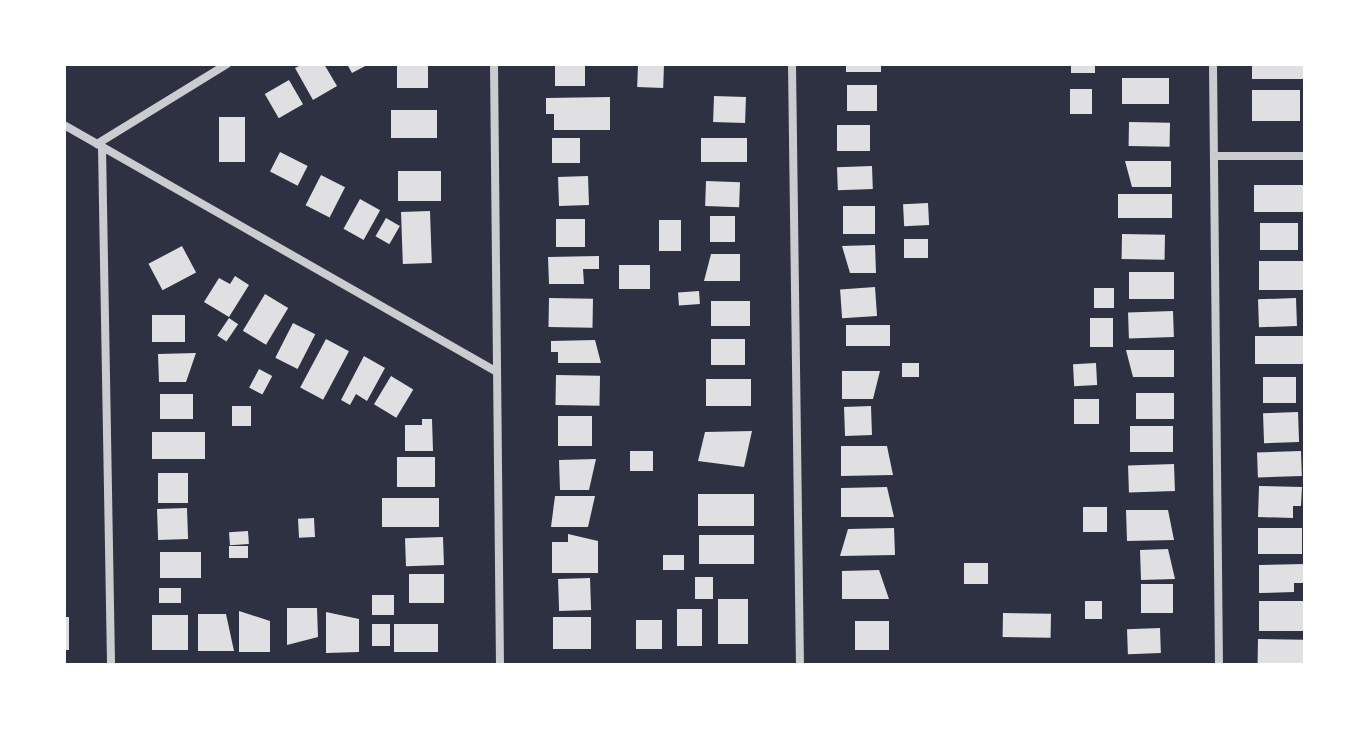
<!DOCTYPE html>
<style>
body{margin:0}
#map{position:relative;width:1369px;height:729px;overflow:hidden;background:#2d3142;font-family:Signika,sans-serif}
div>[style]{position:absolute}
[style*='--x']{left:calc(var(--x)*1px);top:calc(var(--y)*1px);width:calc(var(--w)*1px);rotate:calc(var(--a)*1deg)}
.building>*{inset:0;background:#e0e0e3;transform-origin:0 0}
.minor>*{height:8px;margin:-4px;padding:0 4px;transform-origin:4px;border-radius:4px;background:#caccd0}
span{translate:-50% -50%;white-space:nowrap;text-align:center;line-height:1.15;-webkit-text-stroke:8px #fff;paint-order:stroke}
.frame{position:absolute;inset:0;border:66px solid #fff;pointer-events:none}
</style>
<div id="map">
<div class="building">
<div style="clip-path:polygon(303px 64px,324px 64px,337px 86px,313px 100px,295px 68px)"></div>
<div style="clip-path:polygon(347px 64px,369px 64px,352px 73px)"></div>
<div style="left:397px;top:64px;width:31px;height:24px"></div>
<div style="left:555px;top:64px;width:30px;height:22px"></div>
<div style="left:638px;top:64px;width:26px;height:23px;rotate:2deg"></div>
<div style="left:846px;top:64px;width:35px;height:8px"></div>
<div style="left:1071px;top:64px;width:24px;height:9px"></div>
<div style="left:1252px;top:64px;width:53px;height:15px"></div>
<div style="left:1122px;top:78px;width:47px;height:26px"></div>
<div style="left:289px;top:80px;width:28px;height:28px;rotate:60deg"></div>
<div style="left:847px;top:85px;width:30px;height:26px"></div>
<div style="left:1070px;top:89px;width:22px;height:25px"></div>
<div style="left:1252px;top:90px;width:48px;height:31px"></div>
<div style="left:714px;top:96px;width:32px;height:26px;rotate:2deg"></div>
<div style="clip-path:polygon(610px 97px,610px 130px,554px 130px,554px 114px,546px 114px,546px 98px)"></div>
<div style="left:391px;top:110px;width:46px;height:28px"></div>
<div style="left:219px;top:117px;width:26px;height:45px"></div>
<div style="left:1129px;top:122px;width:41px;height:24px;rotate:1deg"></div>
<div style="left:837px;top:125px;width:33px;height:26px"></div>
<div style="left:580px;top:138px;width:25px;height:28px;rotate:90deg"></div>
<div style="left:701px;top:138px;width:46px;height:24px"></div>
<div style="left:280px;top:152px;width:31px;height:22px;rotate:27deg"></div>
<div style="clip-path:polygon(1125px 161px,1171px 161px,1171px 187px,1132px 187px)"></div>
<div style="left:872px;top:166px;width:23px;height:35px;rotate:88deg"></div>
<div style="left:441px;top:171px;width:30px;height:43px;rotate:90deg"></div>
<div style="left:321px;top:175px;width:27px;height:34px;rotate:27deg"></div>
<div style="left:588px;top:176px;width:29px;height:30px;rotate:88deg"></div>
<div style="left:706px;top:181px;width:34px;height:25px;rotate:2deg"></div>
<div style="left:1254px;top:185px;width:51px;height:27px"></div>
<div style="left:1172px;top:194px;width:24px;height:54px;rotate:90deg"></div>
<div style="left:360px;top:199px;width:23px;height:34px;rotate:29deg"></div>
<div style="left:928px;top:203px;width:22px;height:25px;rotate:87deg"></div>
<div style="left:843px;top:206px;width:32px;height:28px"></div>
<div style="left:430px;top:211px;width:52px;height:29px;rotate:88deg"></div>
<div style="left:710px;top:216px;width:25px;height:26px"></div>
<div style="left:386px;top:218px;width:16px;height:21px;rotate:30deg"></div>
<div style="left:556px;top:219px;width:29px;height:28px"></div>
<div style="left:659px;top:220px;width:22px;height:31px"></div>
<div style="left:1260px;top:223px;width:38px;height:27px"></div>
<div style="left:1122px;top:234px;width:43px;height:25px;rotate:1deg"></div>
<div style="left:904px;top:239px;width:24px;height:19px"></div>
<div style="clip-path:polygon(875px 245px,876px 273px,850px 273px,842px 246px)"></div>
<div style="left:182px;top:246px;width:30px;height:38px;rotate:62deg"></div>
<div style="clip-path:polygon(711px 254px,740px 254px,740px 281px,704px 281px)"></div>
<div style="clip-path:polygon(599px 256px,599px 269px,583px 269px,584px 284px,549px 284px,548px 257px)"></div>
<div style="left:1259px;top:261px;width:46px;height:29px"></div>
<div style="left:650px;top:265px;width:24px;height:31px;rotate:90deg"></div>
<div style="left:1129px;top:272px;width:45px;height:27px"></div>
<div style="clip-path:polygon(235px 276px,249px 285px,229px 317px,204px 302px,219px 278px,230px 284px)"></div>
<div style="left:875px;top:287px;width:29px;height:35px;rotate:86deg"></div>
<div style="left:1094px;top:288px;width:20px;height:20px"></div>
<div style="left:699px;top:291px;width:13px;height:21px;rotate:86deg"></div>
<div style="left:265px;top:294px;width:27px;height:43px;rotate:31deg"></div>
<div style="left:549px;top:298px;width:44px;height:29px;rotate:1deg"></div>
<div style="left:1296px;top:298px;width:28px;height:38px;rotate:88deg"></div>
<div style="left:711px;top:301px;width:39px;height:25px"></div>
<div style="left:1173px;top:311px;width:26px;height:45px;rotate:88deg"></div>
<div style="left:152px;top:315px;width:33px;height:27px"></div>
<div style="left:229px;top:318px;width:11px;height:21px;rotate:34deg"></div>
<div style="left:1090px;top:318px;width:23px;height:29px"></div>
<div style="left:293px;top:323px;width:25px;height:39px;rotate:27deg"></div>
<div style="left:890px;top:325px;width:21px;height:44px;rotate:90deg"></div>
<div style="left:1305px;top:336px;width:28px;height:50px;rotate:90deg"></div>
<div style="left:326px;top:339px;width:26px;height:55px;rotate:28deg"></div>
<div style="left:711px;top:339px;width:34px;height:26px"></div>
<div style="clip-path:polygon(595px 340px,601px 363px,558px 363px,558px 352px,551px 352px,551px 341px)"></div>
<div style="clip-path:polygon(1126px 350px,1174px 350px,1174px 377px,1133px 377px)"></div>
<div style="clip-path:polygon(196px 353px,186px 382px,159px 382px,158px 354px)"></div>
<div style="clip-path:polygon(364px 356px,385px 368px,367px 401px,356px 394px,350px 405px,341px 400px)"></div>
<div style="left:902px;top:363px;width:17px;height:14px"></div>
<div style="left:1096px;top:363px;width:22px;height:23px;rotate:87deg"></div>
<div style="left:259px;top:369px;width:15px;height:21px;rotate:28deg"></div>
<div style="clip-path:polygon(842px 371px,880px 371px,873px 399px,842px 399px)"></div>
<div style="left:556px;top:375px;width:44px;height:30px;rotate:1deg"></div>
<div style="left:391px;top:376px;width:26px;height:33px;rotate:31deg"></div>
<div style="left:1263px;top:377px;width:33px;height:26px"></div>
<div style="left:706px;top:379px;width:45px;height:27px"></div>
<div style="left:1136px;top:393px;width:38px;height:26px"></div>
<div style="left:193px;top:394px;width:25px;height:33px;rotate:90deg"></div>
<div style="left:1074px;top:399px;width:25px;height:25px"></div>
<div style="left:232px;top:406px;width:19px;height:20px"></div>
<div style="left:871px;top:406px;width:29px;height:27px;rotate:88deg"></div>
<div style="left:1298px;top:412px;width:30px;height:35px;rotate:88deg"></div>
<div style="left:558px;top:416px;width:34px;height:30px"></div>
<div style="clip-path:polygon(422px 419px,432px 419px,433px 451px,405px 451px,405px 425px,422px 425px)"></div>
<div style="left:1130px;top:426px;width:43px;height:26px"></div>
<div style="clip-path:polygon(752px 431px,744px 467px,698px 461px,705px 432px)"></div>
<div style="left:152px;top:432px;width:53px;height:27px"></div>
<div style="clip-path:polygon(841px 446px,887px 446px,893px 475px,841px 476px)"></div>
<div style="left:653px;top:451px;width:20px;height:23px;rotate:90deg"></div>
<div style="left:1301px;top:451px;width:25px;height:44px;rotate:88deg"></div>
<div style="left:397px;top:457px;width:38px;height:30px"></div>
<div style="clip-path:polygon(596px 459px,589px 490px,560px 490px,559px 460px)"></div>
<div style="left:1174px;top:464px;width:27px;height:46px;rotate:88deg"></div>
<div style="left:158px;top:473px;width:30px;height:30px"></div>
<div style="clip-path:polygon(1259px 486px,1302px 487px,1301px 506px,1293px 506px,1293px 518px,1258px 517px)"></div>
<div style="clip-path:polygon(887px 487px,894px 517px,841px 517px,841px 488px)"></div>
<div style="left:698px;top:494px;width:56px;height:32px"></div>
<div style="clip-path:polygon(555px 496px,595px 496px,588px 527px,551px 527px)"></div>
<div style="left:439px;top:498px;width:29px;height:57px;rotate:90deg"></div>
<div style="left:1083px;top:507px;width:24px;height:25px"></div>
<div style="left:187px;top:508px;width:31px;height:30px;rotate:88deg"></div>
<div style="clip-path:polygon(1126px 510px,1168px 510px,1174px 540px,1127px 541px)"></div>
<div style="left:314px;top:518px;width:19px;height:16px;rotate:87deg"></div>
<div style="clip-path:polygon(894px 528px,895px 555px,840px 556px,848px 529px)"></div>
<div style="left:1258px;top:528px;width:44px;height:26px"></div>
<div style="left:248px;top:531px;width:13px;height:19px;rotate:86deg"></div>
<div style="clip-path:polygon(568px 534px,598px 541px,598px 573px,552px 573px,552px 542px,568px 542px)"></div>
<div style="left:754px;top:535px;width:29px;height:55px;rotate:90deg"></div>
<div style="left:443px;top:537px;width:28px;height:38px;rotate:88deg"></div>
<div style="left:248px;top:546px;width:12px;height:19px;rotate:90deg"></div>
<div style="clip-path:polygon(1168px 549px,1175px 579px,1141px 580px,1140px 550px)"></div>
<div style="left:201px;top:552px;width:26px;height:41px;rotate:90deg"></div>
<div style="left:663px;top:555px;width:21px;height:15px"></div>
<div style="left:964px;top:563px;width:24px;height:21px"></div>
<div style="clip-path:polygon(1305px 564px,1305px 583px,1294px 583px,1294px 592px,1259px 593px,1259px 565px)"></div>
<div style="clip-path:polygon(879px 570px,889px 599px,842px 599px,842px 571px)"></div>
<div style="left:409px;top:574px;width:35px;height:29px"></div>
<div style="left:695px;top:577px;width:18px;height:22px"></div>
<div style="left:590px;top:578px;width:32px;height:32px;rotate:88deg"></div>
<div style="left:1173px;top:584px;width:29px;height:32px;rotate:90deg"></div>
<div style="left:159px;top:588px;width:22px;height:15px"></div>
<div style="left:372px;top:595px;width:22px;height:20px"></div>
<div style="left:718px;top:599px;width:30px;height:45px"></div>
<div style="left:1085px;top:601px;width:17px;height:18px"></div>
<div style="left:1259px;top:601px;width:46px;height:30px"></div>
<div style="clip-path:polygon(287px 608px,317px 608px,318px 637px,287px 645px)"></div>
<div style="left:677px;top:609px;width:25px;height:37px"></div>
<div style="clip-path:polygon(239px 611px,270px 621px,270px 652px,239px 652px)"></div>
<div style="clip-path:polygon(326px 612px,359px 619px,359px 652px,326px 653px)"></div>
<div style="left:1003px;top:613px;width:48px;height:24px;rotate:1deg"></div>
<div style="clip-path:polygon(198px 614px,226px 614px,234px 651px,198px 651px)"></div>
<div style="left:152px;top:615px;width:36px;height:35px"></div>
<div style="left:64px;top:617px;width:5px;height:33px"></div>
<div style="left:553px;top:617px;width:38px;height:32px"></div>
<div style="left:636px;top:620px;width:26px;height:29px"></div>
<div style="left:889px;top:621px;width:29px;height:34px;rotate:90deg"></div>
<div style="left:372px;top:624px;width:18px;height:22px"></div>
<div style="left:438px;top:624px;width:28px;height:44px;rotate:90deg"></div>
<div style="left:1160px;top:628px;width:25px;height:33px;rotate:88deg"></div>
<div style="left:1258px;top:639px;width:47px;height:26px;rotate:1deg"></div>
</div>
<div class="minor">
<div style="--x:494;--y:64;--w:601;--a:89.43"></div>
<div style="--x:792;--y:64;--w:601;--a:89.24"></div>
<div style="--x:1213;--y:64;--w:601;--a:89.43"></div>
<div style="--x:64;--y:125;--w:496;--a:29.7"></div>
<div style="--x:97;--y:144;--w:153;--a:-31.6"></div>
<div style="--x:102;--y:147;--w:518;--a:89"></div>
<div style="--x:1214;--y:156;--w:91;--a:0"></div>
</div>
<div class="frame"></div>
</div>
